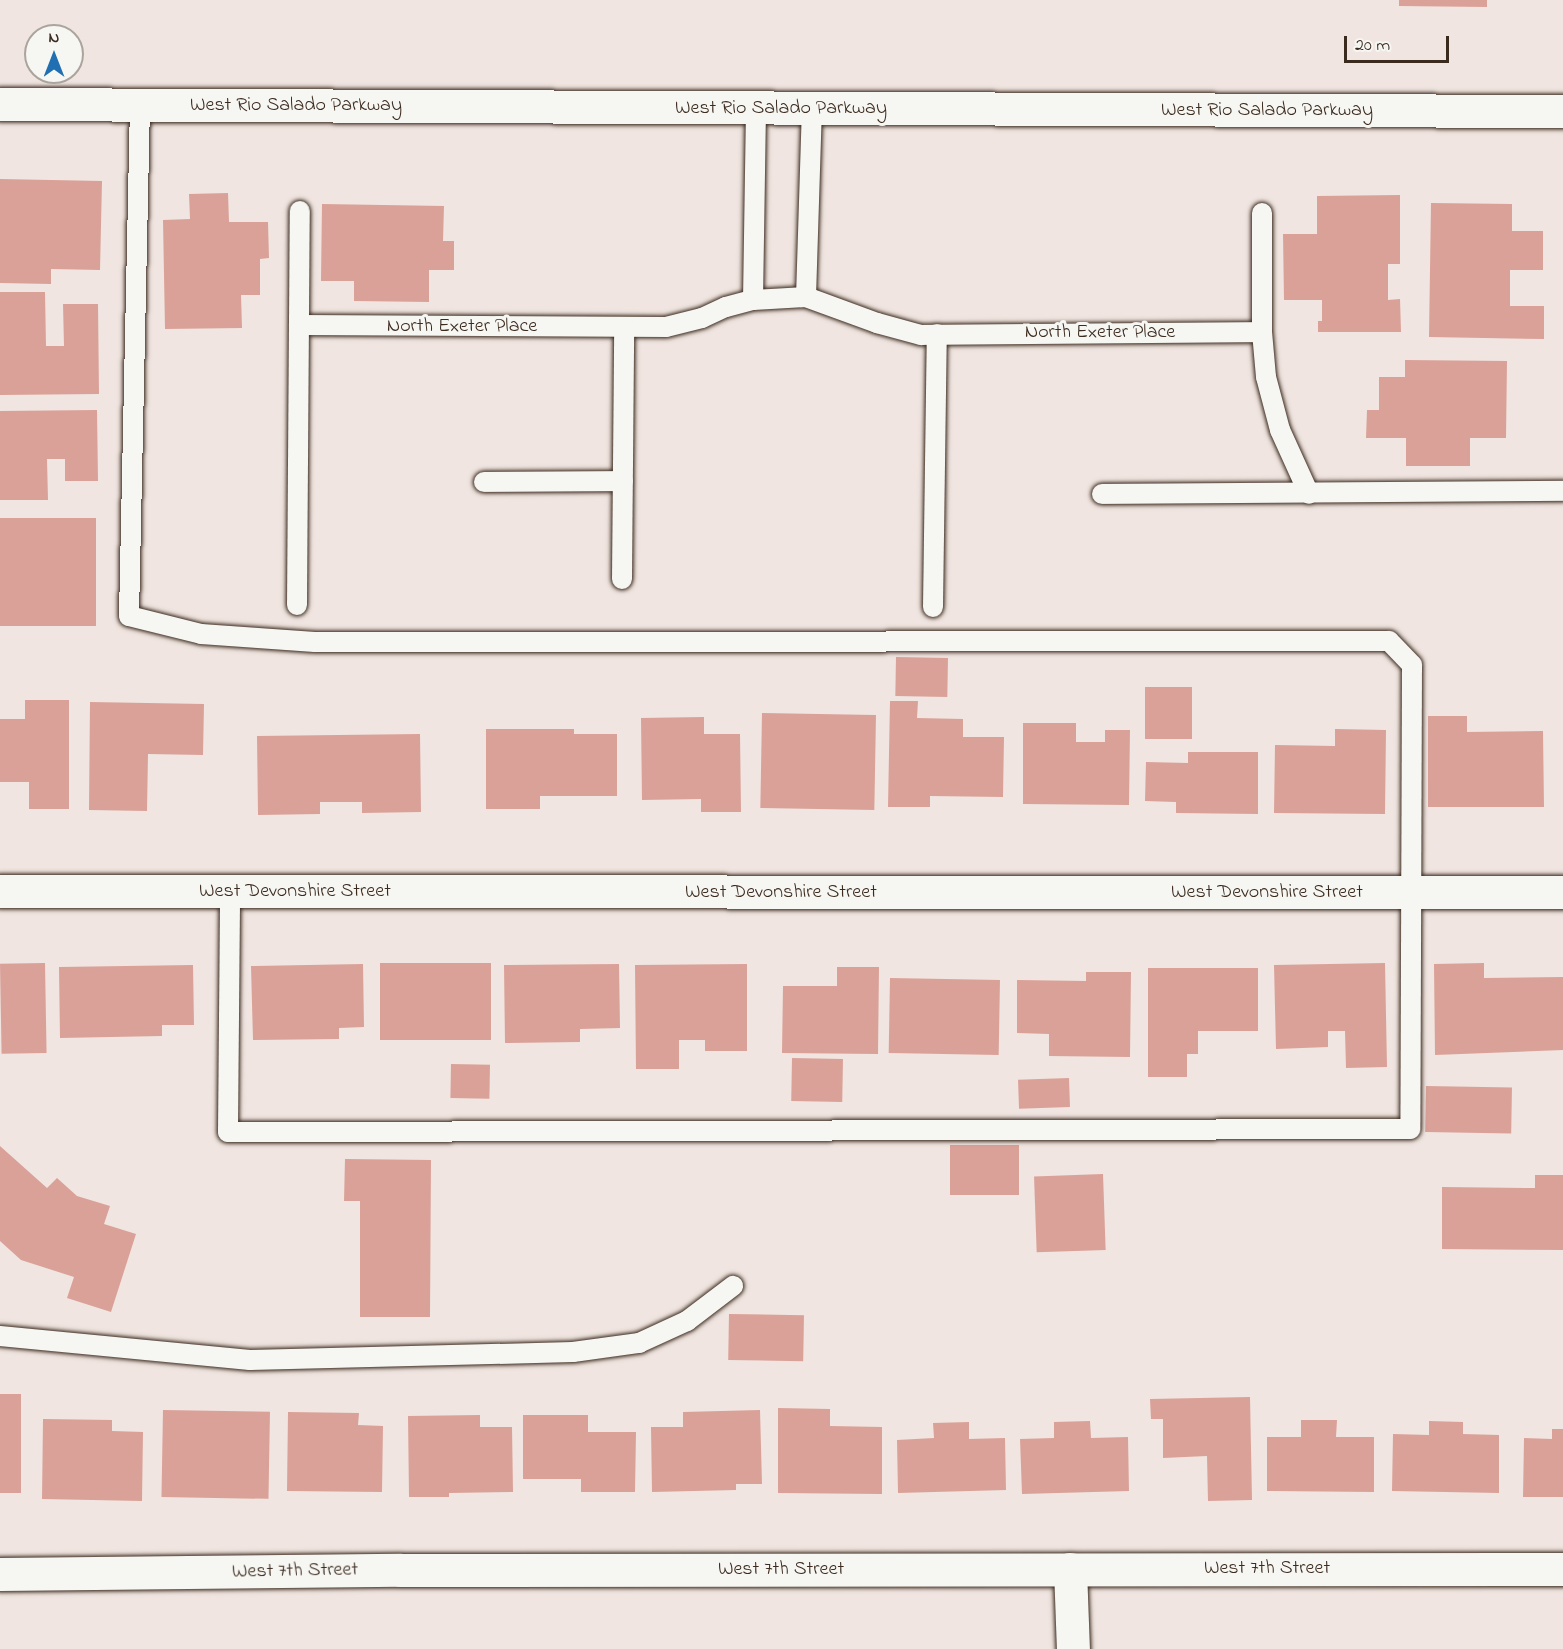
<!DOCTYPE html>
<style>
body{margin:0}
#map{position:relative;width:1563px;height:1649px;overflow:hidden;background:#f0e5e0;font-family:"Indie Flower",sans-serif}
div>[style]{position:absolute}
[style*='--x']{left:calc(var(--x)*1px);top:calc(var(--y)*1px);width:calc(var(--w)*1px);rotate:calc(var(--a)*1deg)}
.building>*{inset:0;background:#daa198;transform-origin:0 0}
.roads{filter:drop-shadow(0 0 2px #3b2a1e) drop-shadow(0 0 2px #3b2a1e)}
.lane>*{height:20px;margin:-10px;padding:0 10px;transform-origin:10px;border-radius:10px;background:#f6f6f2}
.street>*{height:33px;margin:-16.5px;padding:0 16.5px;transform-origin:16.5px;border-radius:16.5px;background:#f6f6f2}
.secondary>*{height:33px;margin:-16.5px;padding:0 16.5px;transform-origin:16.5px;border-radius:16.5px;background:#f6f6f2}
span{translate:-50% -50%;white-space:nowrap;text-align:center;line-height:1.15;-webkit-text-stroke:6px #f6f6f2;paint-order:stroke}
.street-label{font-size:20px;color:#3b2a1e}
.north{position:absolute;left:24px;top:24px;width:60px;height:60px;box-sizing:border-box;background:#f6f6f2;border:2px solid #aba49d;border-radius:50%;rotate:0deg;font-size:16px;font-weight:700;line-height:24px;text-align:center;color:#3b2a1e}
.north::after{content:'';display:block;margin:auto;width:21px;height:27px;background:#1f6fb2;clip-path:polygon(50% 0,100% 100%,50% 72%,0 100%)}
.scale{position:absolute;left:1344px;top:36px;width:105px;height:27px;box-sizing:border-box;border:3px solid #3b2a1e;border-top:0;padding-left:8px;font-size:18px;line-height:21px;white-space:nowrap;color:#3b2a1e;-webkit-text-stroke:4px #f6f6f2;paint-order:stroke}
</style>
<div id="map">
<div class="building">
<div style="clip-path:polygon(1399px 0,1487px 0,1487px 7px,1399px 6px)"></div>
<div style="clip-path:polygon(0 179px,102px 181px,100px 270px,51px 269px,51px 284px,0 283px)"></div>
<div style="clip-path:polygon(228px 193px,229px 222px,268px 222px,269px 258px,260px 259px,260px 295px,241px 295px,242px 328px,165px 329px,163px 220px,190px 219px,189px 194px)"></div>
<div style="clip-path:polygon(1400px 195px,1400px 264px,1388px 264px,1388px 300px,1400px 299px,1401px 332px,1318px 332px,1318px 321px,1322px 321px,1322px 300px,1284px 300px,1283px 234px,1317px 234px,1317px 196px)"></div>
<div style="clip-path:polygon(1431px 203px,1512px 204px,1512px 231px,1543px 231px,1543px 270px,1510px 270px,1510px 306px,1544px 306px,1544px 339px,1429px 337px)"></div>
<div style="clip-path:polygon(322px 204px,444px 206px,443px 241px,454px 241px,454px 270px,429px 270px,429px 302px,354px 301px,354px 281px,321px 281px)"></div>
<div style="clip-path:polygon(0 292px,45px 292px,46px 346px,64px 346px,63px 304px,98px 304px,99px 394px,0 395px)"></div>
<div style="clip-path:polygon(1405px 360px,1507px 361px,1506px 438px,1470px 438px,1470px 466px,1406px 466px,1406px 438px,1366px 438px,1367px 410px,1379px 410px,1379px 377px,1405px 377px)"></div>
<div style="clip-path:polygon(97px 410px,98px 481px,65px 481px,65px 459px,47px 459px,48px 500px,0 500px,0 411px)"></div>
<div style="left:0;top:518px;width:96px;height:108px"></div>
<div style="left:896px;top:657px;width:52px;height:39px;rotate:1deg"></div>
<div style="left:1145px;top:687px;width:47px;height:52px"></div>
<div style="clip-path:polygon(25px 700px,69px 700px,69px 809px,29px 809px,29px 782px,0 782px,0 719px,25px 719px)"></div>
<div style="clip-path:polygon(890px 701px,918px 701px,917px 718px,963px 719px,963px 737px,1004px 737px,1003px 797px,930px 796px,930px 807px,888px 807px)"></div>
<div style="clip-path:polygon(90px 702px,204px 704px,203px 755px,148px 754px,147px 811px,89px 810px)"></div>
<div style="left:762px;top:713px;width:114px;height:95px;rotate:1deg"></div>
<div style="clip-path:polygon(1428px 716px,1467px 716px,1467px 732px,1543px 731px,1544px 807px,1428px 807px)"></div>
<div style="clip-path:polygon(704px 717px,704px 734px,740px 734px,741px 812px,701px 812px,701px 799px,642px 800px,641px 718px)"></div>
<div style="clip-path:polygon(1023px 723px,1076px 723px,1076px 742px,1105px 742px,1105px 730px,1130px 730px,1129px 805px,1023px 804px)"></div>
<div style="clip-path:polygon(486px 729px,574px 729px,574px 734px,617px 734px,617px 796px,540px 796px,540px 809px,486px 809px)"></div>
<div style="clip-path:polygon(1335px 729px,1386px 730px,1385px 814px,1274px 813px,1275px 745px,1335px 746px)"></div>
<div style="clip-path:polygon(420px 734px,421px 812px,362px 813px,362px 802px,320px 802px,320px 814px,258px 815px,257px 736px)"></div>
<div style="clip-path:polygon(1188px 752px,1258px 752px,1258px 814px,1176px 813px,1176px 802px,1145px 801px,1146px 762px,1188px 763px)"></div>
<div style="left:45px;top:963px;width:90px;height:45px;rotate:89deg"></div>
<div style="left:491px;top:963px;width:77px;height:111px;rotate:90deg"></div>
<div style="clip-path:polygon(1385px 963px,1387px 1067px,1346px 1068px,1345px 1031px,1328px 1031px,1328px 1047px,1276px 1049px,1274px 965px)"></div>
<div style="clip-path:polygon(1484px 963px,1484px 978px,1563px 977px,1563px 1050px,1435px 1055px,1434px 964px)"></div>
<div style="clip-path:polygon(363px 964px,364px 1027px,339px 1028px,339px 1039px,253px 1040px,251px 966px)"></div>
<div style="clip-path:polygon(619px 964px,620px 1028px,580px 1029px,580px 1042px,505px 1043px,504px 965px)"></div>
<div style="clip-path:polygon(747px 964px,747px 1051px,705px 1051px,705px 1040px,679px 1040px,679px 1069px,636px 1069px,635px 965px)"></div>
<div style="clip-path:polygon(193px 965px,194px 1025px,162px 1025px,162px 1036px,60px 1038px,59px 967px)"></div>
<div style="clip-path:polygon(837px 967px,879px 967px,878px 1054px,782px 1053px,783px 986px,837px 986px)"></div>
<div style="clip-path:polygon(1148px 968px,1258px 968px,1258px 1031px,1198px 1031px,1198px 1054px,1187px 1054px,1187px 1077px,1148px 1077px)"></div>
<div style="clip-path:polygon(1086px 972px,1131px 972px,1130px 1057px,1049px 1056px,1049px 1034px,1017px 1033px,1017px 980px,1086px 981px)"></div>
<div style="left:890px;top:978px;width:110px;height:75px;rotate:1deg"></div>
<div style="left:792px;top:1058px;width:51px;height:43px;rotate:1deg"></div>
<div style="left:451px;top:1064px;width:39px;height:34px;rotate:1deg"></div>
<div style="left:1069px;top:1078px;width:29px;height:51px;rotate:88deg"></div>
<div style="left:1426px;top:1086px;width:86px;height:46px;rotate:1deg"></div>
<div style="left:950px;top:1145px;width:69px;height:50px"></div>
<div style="clip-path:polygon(0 1146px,47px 1188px,57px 1178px,77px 1196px,110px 1206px,104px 1224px,136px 1234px,111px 1312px,67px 1298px,74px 1277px,21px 1260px,0 1241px)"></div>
<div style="clip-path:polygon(345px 1159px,431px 1160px,430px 1317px,360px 1317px,360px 1201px,344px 1201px)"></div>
<div style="left:1103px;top:1174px;width:76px;height:69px;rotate:88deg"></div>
<div style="clip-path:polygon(1535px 1175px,1563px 1175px,1563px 1250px,1442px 1249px,1442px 1187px,1535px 1188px)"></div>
<div style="left:729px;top:1314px;width:75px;height:46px;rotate:1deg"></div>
<div style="left:0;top:1394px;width:21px;height:99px"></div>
<div style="clip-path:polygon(1250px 1397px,1252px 1500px,1208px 1501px,1207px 1456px,1163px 1458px,1163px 1419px,1151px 1419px,1150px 1399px)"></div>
<div style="clip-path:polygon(778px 1408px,830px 1409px,830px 1426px,882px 1427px,882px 1494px,778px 1493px)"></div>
<div style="left:163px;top:1410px;width:107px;height:87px;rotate:1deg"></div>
<div style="clip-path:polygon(760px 1410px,762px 1484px,736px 1484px,736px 1490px,652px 1492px,651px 1427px,683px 1427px,683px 1412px)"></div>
<div style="clip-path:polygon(288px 1412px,359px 1413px,358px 1425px,383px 1426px,382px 1492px,287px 1491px)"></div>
<div style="clip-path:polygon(480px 1415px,480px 1427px,512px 1427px,513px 1492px,449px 1493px,449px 1497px,409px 1497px,408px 1416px)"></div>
<div style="clip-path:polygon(523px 1415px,588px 1415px,588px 1432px,636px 1432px,635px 1492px,581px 1492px,581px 1479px,523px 1479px)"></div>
<div style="clip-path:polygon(43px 1419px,112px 1420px,112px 1431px,143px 1432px,142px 1501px,42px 1499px)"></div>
<div style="clip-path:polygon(1301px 1420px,1337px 1420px,1336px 1437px,1374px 1437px,1374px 1492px,1267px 1491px,1267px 1437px,1301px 1437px)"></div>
<div style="clip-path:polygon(1090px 1421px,1091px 1438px,1128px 1437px,1129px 1491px,1022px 1494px,1020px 1439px,1054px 1438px,1054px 1422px)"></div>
<div style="clip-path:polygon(1429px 1421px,1463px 1422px,1463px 1434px,1499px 1435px,1499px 1493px,1392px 1491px,1393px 1434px,1429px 1435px)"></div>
<div style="clip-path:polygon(969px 1422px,969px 1439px,1005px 1438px,1006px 1490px,898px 1493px,897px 1440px,934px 1438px,933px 1423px)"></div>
<div style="clip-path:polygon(1552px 1429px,1563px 1429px,1563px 1497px,1523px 1497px,1524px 1438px,1552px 1439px)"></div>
</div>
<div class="roads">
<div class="lane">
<div style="--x:140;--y:104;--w:512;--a:91.23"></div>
<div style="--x:129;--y:616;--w:74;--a:14"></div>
<div style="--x:201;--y:634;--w:114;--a:4"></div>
<div style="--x:315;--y:642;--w:1074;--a:-0.05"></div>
<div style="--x:1389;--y:641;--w:33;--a:46"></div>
<div style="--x:1412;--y:665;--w:464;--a:90.2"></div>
<div style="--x:1410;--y:1129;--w:1182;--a:179.85"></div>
<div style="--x:228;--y:1132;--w:240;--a:-89.5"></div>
<div style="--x:1262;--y:213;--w:119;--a:90"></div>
<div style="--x:1262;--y:332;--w:45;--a:84.9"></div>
<div style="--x:1266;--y:377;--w:55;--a:75.2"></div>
<div style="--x:1280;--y:430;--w:70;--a:65.6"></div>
<div style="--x:806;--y:297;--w:189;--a:-88.2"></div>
<div style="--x:753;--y:300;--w:193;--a:-89.1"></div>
<div style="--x:300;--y:325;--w:366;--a:0.3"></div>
<div style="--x:666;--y:327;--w:37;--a:-14"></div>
<div style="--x:702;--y:318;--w:26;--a:-25"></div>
<div style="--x:726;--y:307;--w:28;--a:-15"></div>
<div style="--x:753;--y:300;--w:53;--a:-3.2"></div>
<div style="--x:806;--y:297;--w:76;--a:20.1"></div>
<div style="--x:877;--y:323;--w:46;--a:15.3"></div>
<div style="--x:921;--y:335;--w:341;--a:-0.5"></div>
<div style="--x:484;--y:482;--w:139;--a:-0.4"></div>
<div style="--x:1102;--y:494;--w:461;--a:-0.4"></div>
<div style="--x:622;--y:579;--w:252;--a:-89.5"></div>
<div style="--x:297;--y:605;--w:394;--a:-89.6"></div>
<div style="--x:933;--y:607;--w:273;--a:-89.2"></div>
<div style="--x:0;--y:1336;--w:251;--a:5.5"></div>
<div style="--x:250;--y:1360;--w:323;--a:-1.4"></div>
<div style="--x:573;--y:1352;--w:67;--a:-7.8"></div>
<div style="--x:639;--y:1343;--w:53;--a:-24.6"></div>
<div style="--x:687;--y:1321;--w:58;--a:-37.3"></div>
</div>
<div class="street">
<div style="--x:0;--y:891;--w:1563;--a:0.04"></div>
<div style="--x:1070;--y:1569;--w:80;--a:87.9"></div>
<div style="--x:0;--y:1574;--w:400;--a:-0.6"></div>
<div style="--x:400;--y:1570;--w:1163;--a:-0.05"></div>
</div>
<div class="secondary">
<div style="--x:0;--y:104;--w:1563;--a:0.26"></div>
</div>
</div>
<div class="street-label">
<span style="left:296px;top:105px">West Rio Salado Parkway</span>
<span style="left:781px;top:108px">West Rio Salado Parkway</span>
<span style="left:1267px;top:110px">West Rio Salado Parkway</span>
<span style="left:462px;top:326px">North Exeter Place</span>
<span style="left:1100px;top:332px">North Exeter Place</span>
<span style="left:295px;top:891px">West Devonshire Street</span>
<span style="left:781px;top:892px">West Devonshire Street</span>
<span style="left:1267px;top:892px">West Devonshire Street</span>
<span style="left:1267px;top:1568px">West 7th Street</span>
<span style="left:781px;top:1569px">West 7th Street</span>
<span style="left:295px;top:1571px;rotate:-1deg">West 7th Street</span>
</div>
<div class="north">N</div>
<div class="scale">20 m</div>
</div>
